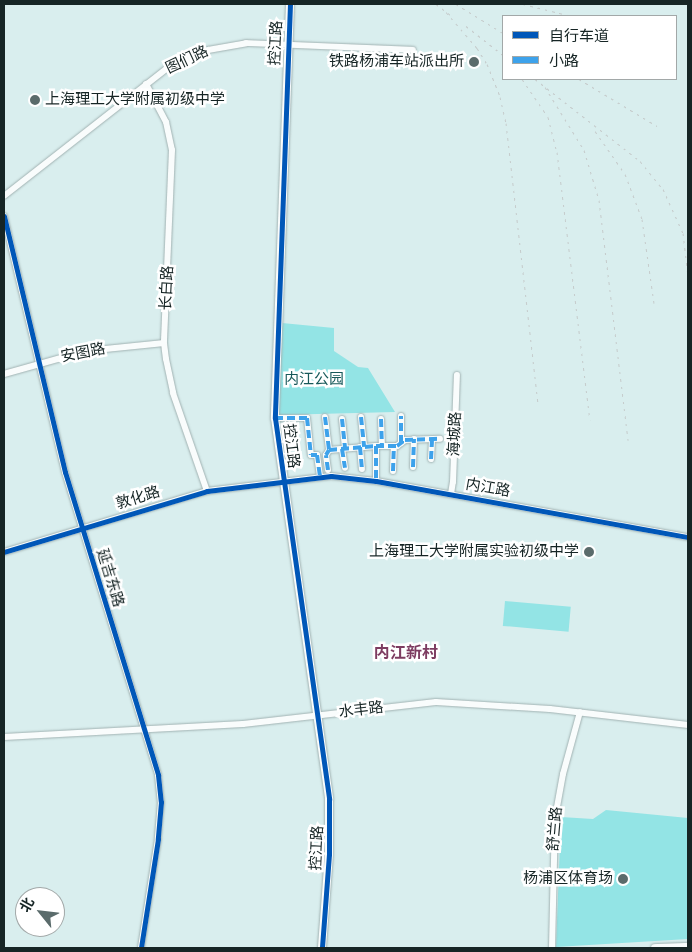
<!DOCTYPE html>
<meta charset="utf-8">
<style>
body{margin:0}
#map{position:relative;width:692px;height:952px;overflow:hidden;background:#d9eeee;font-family:"Fira Sans","Noto Sans SC",sans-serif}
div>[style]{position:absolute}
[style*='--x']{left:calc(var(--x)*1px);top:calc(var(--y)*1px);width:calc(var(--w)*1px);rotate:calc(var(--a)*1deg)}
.green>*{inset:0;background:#93e4e5;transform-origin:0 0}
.roads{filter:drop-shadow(0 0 1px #a1b2b2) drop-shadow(0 0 1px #a1b2b2)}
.minor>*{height:6px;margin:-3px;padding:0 3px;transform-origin:3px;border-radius:3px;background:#f9fcfc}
.major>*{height:8px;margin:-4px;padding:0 4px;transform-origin:4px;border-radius:4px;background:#f9fcfc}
.rail>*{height:1px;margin-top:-0.5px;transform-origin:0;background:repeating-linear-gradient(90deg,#c5cbcb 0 2.5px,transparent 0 7.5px)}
.quiet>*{height:4px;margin-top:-2px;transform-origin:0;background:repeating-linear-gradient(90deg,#3da2eb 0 8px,transparent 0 12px)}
.cycleway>*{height:5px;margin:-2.5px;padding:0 2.5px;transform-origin:2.5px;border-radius:2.5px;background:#0057b8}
.dots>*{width:14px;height:14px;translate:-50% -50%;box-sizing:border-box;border:2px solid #fff;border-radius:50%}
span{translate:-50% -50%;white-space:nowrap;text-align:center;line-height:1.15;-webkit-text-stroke:5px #fff;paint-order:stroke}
.street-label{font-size:15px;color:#162525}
.poi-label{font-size:15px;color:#162525}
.right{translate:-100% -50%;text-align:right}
.left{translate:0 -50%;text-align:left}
.park-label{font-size:15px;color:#17595a}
.neighbourhood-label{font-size:16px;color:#7d3c61;font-weight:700}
.frame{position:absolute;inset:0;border:5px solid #162525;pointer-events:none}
.legend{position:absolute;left:502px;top:15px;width:175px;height:65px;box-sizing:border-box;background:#fff;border:1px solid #a2a8a8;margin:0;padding:6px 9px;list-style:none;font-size:15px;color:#162525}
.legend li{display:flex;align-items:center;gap:10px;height:25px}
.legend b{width:25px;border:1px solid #a2a8a8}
.north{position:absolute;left:15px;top:887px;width:50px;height:50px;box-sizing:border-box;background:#fff;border:1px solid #a2a8a8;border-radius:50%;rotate:299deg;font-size:14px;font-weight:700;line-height:20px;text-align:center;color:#162525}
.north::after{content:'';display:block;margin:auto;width:18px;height:22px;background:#5a6b6b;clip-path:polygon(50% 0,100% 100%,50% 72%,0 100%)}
</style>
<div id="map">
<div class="green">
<div style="clip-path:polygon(282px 323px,334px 328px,334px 351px,358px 367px,368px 368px,395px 412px,278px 415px)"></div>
<div style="left:505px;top:601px;width:66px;height:25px;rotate:5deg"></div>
<div style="clip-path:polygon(606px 810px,688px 818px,688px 939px,556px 947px,561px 817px,593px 819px)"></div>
</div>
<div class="roads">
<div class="minor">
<div style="--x:146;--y:84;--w:43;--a:62.2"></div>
<div style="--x:166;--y:122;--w:29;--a:78"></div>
<div style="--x:172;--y:150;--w:193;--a:92.4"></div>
<div style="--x:164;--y:343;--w:16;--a:83"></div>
<div style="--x:166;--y:359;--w:35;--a:78"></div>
<div style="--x:173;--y:393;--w:104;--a:70.9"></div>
<div style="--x:4;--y:196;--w:207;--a:-38.1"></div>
<div style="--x:167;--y:68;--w:45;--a:-23.7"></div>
<div style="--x:208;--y:50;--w:39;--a:-10"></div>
<div style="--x:246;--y:43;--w:167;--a:2.4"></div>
<div style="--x:4;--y:216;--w:263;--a:76.6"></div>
<div style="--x:65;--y:472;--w:317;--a:72.9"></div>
<div style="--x:158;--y:775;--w:27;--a:84"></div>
<div style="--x:161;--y:802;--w:37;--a:95"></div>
<div style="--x:158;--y:839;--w:110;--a:98.9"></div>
<div style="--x:4;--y:374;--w:85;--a:-15.7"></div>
<div style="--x:86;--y:351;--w:78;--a:-5.9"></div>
<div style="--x:325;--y:417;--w:33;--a:83"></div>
<div style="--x:361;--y:417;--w:30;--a:84"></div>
<div style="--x:275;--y:418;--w:32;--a:0"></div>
<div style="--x:307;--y:418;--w:37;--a:84"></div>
<div style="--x:311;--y:455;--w:6;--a:0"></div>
<div style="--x:317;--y:455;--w:22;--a:82"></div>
<div style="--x:342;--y:419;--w:29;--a:84"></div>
<div style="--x:381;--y:419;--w:27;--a:88"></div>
<div style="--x:401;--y:443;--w:27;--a:-90"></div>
<div style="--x:376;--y:446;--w:21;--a:0"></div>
<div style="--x:397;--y:446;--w:10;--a:-37"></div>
<div style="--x:405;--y:440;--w:35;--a:-2"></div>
<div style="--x:360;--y:447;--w:22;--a:85"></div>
<div style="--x:342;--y:449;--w:19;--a:81"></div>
<div style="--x:431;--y:459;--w:20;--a:-87"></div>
<div style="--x:413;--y:467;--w:28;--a:-88"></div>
<div style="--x:328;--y:470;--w:15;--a:-98"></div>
<div style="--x:326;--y:455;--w:6;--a:-59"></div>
<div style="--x:329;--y:450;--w:47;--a:-4.9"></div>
<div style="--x:376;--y:446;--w:35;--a:90"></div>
<div style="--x:393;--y:471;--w:24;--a:-88"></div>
<div style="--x:451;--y:494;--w:12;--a:-81"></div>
<div style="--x:453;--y:482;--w:107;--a:-87.9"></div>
<div style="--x:4;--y:552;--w:212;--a:-16.7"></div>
<div style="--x:207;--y:491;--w:125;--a:-6.9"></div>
<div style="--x:331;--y:476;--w:45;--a:6.3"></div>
<div style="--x:376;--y:481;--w:317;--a:10.2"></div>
<div style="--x:4;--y:737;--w:239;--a:-3.1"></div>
<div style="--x:243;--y:724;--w:194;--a:-6.5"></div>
<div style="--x:436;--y:702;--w:114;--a:3.5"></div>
<div style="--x:550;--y:709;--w:139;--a:6.6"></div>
<div style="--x:552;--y:948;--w:130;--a:-88.7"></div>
<div style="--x:555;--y:818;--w:45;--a:-79.7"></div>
<div style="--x:563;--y:774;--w:64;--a:-74.7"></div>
</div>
<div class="major">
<div style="--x:290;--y:4;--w:414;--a:92.1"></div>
<div style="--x:275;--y:418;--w:385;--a:81.9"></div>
<div style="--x:329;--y:799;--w:55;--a:90"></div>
<div style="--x:329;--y:854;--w:94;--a:94.3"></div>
<div style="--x:655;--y:948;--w:33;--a:-2"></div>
</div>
</div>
<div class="rail">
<div style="--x:436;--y:4;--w:20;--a:37"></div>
<div style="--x:456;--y:4;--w:55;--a:31.7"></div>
<div style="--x:523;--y:4;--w:50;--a:13.8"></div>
<div style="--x:446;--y:12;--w:48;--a:49.3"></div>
<div style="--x:477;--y:48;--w:19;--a:58"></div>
<div style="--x:487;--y:64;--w:35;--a:68"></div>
<div style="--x:500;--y:97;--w:27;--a:77"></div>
<div style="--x:506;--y:123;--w:285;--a:83.5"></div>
<div style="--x:466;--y:26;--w:47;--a:38.1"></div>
<div style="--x:522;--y:79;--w:46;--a:55.6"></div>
<div style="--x:548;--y:117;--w:36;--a:76"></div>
<div style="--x:557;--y:152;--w:270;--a:83"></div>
<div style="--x:535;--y:79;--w:133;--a:38"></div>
<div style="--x:640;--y:161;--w:36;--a:51"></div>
<div style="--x:663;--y:189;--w:48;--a:65.6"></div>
<div style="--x:683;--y:233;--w:43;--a:83.4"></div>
<div style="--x:579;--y:79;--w:91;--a:31.1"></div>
<div style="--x:545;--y:87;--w:74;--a:58.2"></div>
<div style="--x:584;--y:150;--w:52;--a:73.3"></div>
<div style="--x:599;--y:200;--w:242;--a:83.1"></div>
<div style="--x:595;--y:131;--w:52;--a:55.1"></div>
<div style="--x:625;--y:174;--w:48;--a:69.3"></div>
<div style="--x:642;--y:219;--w:85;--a:81.9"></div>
</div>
<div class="quiet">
<div style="--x:325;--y:417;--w:33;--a:83"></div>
<div style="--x:361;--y:417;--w:30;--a:84"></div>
<div style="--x:275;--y:418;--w:32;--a:0"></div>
<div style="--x:307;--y:418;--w:37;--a:84"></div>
<div style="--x:311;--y:455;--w:6;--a:0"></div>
<div style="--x:317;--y:455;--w:22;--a:82"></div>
<div style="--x:342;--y:419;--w:29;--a:84"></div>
<div style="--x:381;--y:419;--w:27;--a:88"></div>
<div style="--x:401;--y:443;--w:27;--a:-90"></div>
<div style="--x:376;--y:446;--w:21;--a:0"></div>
<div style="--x:397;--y:446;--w:10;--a:-37"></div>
<div style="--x:405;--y:440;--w:35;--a:-2"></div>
<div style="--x:360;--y:447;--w:22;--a:85"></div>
<div style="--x:342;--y:449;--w:19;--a:81"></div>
<div style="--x:431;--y:459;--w:20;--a:-87"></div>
<div style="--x:413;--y:467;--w:28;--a:-88"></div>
<div style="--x:328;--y:470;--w:15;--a:-98"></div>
<div style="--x:326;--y:455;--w:6;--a:-59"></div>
<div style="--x:329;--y:450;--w:47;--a:-4.9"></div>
<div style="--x:376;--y:446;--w:35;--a:90"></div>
<div style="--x:393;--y:471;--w:24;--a:-88"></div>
</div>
<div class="cycleway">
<div style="--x:290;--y:4;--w:414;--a:92.1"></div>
<div style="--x:275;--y:418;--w:385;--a:81.9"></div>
<div style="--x:329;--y:799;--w:55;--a:90"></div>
<div style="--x:329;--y:854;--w:94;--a:94.3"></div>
<div style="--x:4;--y:216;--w:263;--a:76.6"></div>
<div style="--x:65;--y:472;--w:317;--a:72.9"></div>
<div style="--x:158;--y:775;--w:27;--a:84"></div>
<div style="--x:161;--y:802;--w:37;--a:95"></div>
<div style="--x:158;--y:839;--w:110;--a:98.9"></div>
<div style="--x:4;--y:552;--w:212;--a:-16.7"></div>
<div style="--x:207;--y:491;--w:125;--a:-6.9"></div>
<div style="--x:331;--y:476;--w:45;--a:6.3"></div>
<div style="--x:376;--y:481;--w:317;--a:10.2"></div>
</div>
<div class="dots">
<div style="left:474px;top:62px;background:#5a6b6b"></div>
<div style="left:35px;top:100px;background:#5a6b6b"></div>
<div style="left:589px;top:552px;background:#5a6b6b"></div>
<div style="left:623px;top:879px;background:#5a6b6b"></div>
</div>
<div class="street-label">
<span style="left:276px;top:43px;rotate:-87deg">控江路</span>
<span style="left:187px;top:60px;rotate:-25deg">图们路</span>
<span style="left:167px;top:288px;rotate:-87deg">长白路</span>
<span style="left:83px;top:353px;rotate:-11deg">安图路</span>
<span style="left:455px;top:434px;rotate:-88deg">海城路</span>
<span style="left:291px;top:446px;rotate:83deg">控江路</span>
<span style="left:488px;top:488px;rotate:10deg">内江路</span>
<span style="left:138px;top:498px;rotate:-17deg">敦化路</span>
<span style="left:110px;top:578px;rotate:73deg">延吉东路</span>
<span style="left:361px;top:710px;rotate:-7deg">水丰路</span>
<span style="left:555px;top:829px;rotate:-85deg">舒兰路</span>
<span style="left:317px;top:848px;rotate:-87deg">控江路</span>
</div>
<div class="poi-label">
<span class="right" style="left:464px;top:62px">铁路杨浦车站派出所</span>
<span class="left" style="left:45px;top:100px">上海理工大学附属初级中学</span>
<span class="right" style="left:579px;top:552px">上海理工大学附属实验初级中学</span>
<span class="right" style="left:613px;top:879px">杨浦区体育场</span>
</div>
<div class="park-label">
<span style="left:314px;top:380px">内江公园</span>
</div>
<div class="neighbourhood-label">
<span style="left:406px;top:653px">内江新村</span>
</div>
<div class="frame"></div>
<ul class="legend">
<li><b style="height:6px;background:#0057b8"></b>自行车道</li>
<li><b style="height:6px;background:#3da2eb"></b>小路</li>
</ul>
<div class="north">北</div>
</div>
